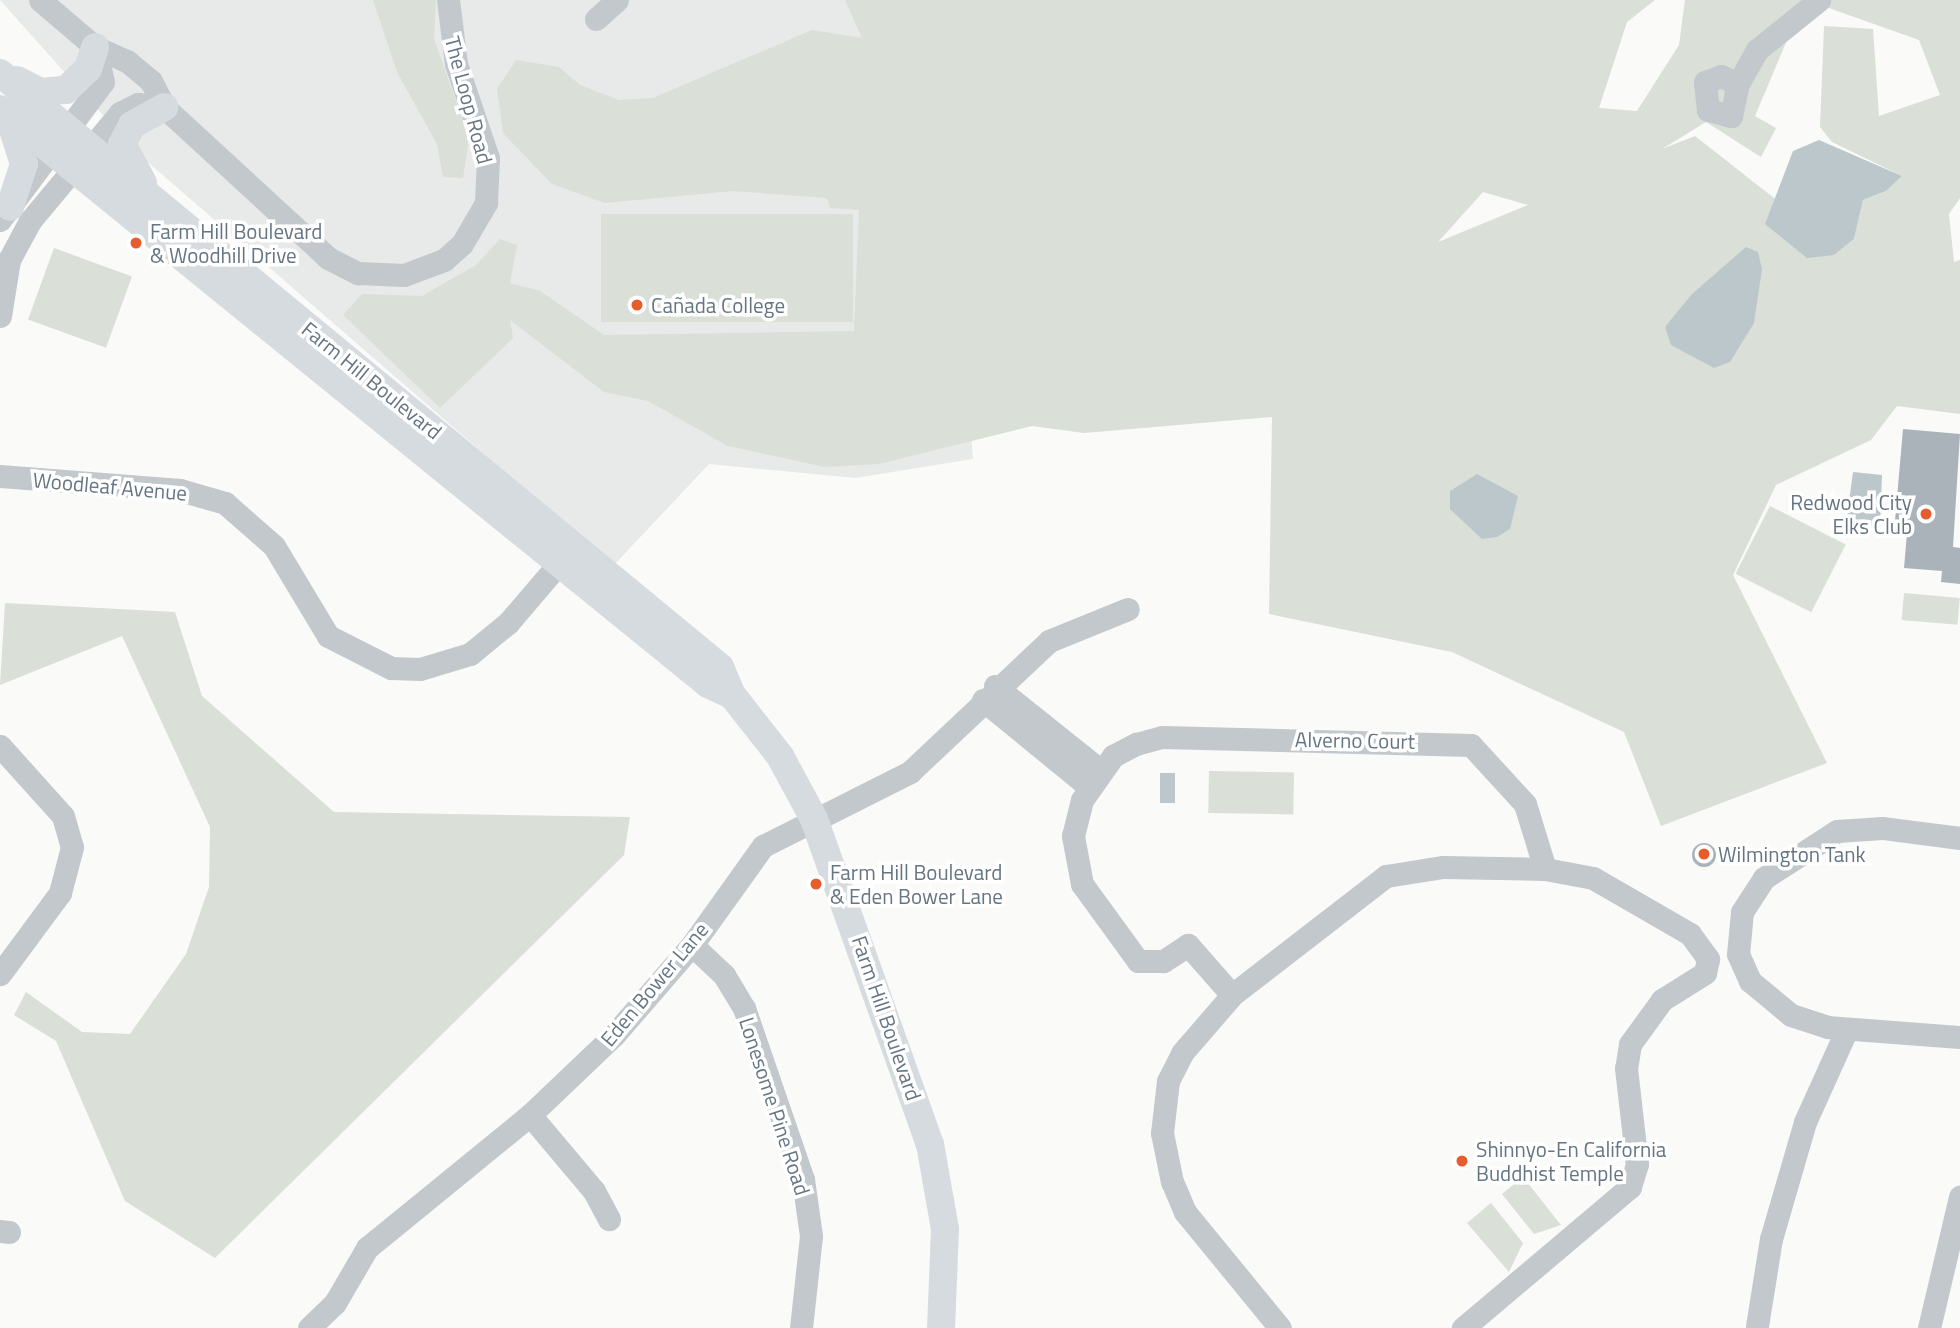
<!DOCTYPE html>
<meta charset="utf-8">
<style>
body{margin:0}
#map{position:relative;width:1960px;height:1328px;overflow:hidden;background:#fafaf8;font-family:"Titillium Web",sans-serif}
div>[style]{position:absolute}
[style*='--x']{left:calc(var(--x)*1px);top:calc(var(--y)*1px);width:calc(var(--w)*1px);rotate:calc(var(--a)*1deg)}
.built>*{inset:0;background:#e8e9e9}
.green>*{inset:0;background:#dadfd7;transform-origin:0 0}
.water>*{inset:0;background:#bcc7cc;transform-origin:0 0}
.building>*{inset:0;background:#aab3b9}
.round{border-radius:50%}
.minor>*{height:23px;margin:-11.5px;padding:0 11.5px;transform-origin:11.5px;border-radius:11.5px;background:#c3c8cc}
.major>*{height:28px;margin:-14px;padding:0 14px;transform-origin:14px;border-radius:14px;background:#d6dbdf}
.dots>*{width:19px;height:19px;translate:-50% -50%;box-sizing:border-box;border:4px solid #fff;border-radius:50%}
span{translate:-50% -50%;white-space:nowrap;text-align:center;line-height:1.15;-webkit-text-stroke:7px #fff;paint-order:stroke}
.street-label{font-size:21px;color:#657583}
.poi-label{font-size:21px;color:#657583}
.left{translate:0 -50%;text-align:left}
.right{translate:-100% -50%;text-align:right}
</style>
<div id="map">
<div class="built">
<div style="clip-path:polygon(0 0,938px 0,973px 459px,855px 478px,709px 464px,613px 566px,135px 151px)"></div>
</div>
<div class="green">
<div style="clip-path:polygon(373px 0,436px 0,434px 39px,469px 138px,463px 178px,443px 177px,437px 144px,397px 72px)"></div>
<div style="clip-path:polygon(evenodd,845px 0,1655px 0,1627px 22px,1599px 108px,1637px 111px,1679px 45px,1685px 0,1804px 0,1755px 116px,1776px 128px,1761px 157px,1706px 122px,1662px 149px,1695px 136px,1840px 250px,1854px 239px,1863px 200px,1886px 191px,1902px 176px,1832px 142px,1820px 127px,1824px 26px,1873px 29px,1879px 116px,1940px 95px,1919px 40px,1826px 7px,1829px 0,1960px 0,1960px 198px,1949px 214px,1954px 262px,1960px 260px,1960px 414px,1897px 406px,1871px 440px,1776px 485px,1733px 575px,1827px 763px,1661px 826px,1624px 732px,1452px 652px,1269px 614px,1272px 417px,1084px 433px,1032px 426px,879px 464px,825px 467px,728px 446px,648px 401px,604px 392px,510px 320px,513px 338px,440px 408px,343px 315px,362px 294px,422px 296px,476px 265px,500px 239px,517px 245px,510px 283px,540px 291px,604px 335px,854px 331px,859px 210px,830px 208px,827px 198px,733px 191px,605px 203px,552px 184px,503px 133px,497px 89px,516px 60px,559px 67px,580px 85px,619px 100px,653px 98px,812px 30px,862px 38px,845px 0,1483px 192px,1528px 205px,1438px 242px,1483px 192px)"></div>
<div style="left:601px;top:214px;width:252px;height:108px"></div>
<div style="left:54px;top:248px;width:83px;height:76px;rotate:20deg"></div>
<div style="left:1770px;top:506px;width:85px;height:76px;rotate:27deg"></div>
<div style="left:1904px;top:593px;width:56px;height:27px;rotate:5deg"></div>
<div style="clip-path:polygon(5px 603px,175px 612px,202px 696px,334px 812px,630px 817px,624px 855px,215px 1258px,125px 1201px,56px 1041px,14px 1015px,26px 992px,82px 1032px,130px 1034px,186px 954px,209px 887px,210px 827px,122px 636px,0 685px)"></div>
<div style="left:1209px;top:771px;width:85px;height:42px;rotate:1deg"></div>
<div style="clip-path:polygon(1523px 1177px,1561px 1225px,1534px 1234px,1502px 1194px)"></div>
<div style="clip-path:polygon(1491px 1203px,1523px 1243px,1509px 1272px,1467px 1223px)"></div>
</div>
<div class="water">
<div style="clip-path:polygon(1819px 140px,1902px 176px,1886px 191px,1863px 200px,1854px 239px,1834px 255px,1807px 258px,1765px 224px,1793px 151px)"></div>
<div style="clip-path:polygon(1746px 247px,1758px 252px,1762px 269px,1754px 323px,1730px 362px,1714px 368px,1671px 345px,1665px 327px,1692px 294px)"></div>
<div style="clip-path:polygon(1853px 472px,1882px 475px,1880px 528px,1846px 525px)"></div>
<div style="clip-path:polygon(1477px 474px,1518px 496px,1510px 529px,1497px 537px,1482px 539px,1450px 509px,1450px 491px)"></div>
<div style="left:1160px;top:773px;width:15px;height:30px"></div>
</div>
<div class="building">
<div style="clip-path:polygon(1903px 429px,1960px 434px,1953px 547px,1960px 548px,1960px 584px,1941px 582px,1942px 571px,1904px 568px,1907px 533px,1894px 532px)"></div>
<div class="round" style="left:1692px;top:843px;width:24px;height:24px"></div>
</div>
<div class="minor">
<div style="--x:596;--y:19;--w:28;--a:-42"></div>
<div style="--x:95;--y:47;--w:35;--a:24"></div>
<div style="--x:127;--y:61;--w:31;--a:40"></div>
<div style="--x:151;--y:81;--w:29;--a:63"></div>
<div style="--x:164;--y:107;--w:223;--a:42.6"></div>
<div style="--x:328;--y:258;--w:34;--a:27"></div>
<div style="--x:358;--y:273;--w:46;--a:2.5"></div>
<div style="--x:404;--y:275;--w:43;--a:-20.6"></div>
<div style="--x:444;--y:260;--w:24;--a:-42"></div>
<div style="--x:462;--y:244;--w:48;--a:-59.7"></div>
<div style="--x:486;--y:203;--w:45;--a:-87.5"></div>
<div style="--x:488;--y:158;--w:99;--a:-108.8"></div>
<div style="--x:456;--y:64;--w:64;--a:-97.1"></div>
<div style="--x:1738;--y:84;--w:19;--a:-155"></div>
<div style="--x:1721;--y:76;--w:17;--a:159"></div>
<div style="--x:1705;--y:82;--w:28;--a:84"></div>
<div style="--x:1708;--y:110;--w:24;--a:15"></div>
<div style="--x:1731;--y:116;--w:33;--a:-78"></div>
<div style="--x:1738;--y:84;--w:39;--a:-61"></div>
<div style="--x:1757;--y:50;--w:80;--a:-38.9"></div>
<div style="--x:0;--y:220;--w:172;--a:-53.3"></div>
<div style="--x:103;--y:82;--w:36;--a:-103"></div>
<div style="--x:95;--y:47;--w:72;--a:-139.5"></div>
<div style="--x:0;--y:316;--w:57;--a:-80.9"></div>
<div style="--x:9;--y:260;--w:44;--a:-61.7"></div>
<div style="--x:30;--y:221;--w:141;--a:-50.2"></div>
<div style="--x:120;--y:113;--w:20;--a:-27"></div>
<div style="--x:138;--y:104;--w:26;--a:7"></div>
<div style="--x:0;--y:476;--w:181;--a:4.4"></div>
<div style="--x:180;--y:490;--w:47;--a:16.1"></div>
<div style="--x:225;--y:503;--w:65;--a:41.3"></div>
<div style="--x:274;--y:546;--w:105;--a:59"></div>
<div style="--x:328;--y:636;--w:71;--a:26.9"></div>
<div style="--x:391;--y:668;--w:29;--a:2"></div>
<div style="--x:420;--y:669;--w:52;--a:-16.7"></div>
<div style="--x:470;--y:654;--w:49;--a:-39.2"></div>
<div style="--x:508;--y:623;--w:82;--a:-49.5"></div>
<div style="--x:995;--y:686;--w:134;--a:38.7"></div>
<div style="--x:983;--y:700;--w:136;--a:39.3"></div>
<div style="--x:0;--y:746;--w:94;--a:48"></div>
<div style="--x:63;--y:816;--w:32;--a:74"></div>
<div style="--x:72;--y:847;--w:48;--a:104.6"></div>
<div style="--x:60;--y:893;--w:101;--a:126.5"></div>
<div style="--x:1960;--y:838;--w:79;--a:-172.7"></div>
<div style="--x:1882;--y:828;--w:45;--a:176.2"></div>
<div style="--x:1837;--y:831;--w:87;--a:147.2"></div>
<div style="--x:1764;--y:878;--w:40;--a:122.9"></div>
<div style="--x:1742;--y:912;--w:42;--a:95.4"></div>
<div style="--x:1738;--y:954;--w:30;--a:66"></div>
<div style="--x:1750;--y:981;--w:53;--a:39.7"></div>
<div style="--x:1791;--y:1015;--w:38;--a:18"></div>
<div style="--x:1827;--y:1027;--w:133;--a:4.3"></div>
<div style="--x:692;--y:945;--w:44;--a:43.2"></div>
<div style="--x:724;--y:975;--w:39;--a:59"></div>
<div style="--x:744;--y:1008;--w:181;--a:71"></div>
<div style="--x:803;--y:1179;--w:58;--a:82"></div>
<div style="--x:811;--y:1236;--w:93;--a:96.2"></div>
<div style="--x:1232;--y:995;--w:67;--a:-131.3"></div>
<div style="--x:1188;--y:945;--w:30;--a:147"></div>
<div style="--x:1163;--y:961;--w:25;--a:180"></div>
<div style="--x:1138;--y:961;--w:95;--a:-126"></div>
<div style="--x:1082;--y:884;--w:49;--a:-100.6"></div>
<div style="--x:1073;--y:836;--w:37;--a:-76"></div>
<div style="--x:1082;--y:800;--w:54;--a:-54.8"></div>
<div style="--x:1113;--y:756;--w:26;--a:-28"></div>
<div style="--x:1136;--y:744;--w:27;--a:-15"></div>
<div style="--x:1162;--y:737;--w:309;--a:1.5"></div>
<div style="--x:1471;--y:745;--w:80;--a:47.5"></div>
<div style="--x:1525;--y:804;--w:68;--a:72.9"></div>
<div style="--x:530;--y:1115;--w:99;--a:49.9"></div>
<div style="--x:594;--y:1191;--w:32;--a:62"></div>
<div style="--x:0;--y:1231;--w:9;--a:6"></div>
<div style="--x:1757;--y:1326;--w:88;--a:-80.9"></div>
<div style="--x:1771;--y:1239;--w:122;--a:-73.8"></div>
<div style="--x:1805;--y:1122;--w:102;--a:-65.7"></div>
<div style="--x:309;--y:1328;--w:36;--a:-44"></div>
<div style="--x:335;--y:1303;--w:64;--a:-59.8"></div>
<div style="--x:367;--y:1248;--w:210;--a:-39.2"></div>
<div style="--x:530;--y:1115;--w:116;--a:-43.6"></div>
<div style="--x:614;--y:1035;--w:119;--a:-49.1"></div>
<div style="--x:692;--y:945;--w:122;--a:-54.4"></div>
<div style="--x:763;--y:846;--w:165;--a:-26.7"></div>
<div style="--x:910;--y:772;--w:191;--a:-43.3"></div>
<div style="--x:1049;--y:641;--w:85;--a:-22.1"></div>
<div style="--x:1280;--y:1328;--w:150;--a:-129.3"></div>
<div style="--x:1185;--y:1212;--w:33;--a:-113"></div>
<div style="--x:1172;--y:1182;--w:50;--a:-101.5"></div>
<div style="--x:1162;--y:1133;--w:52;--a:-83.4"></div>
<div style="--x:1168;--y:1081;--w:31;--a:-63"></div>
<div style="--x:1182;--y:1053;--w:77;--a:-49.2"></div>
<div style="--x:1232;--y:995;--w:195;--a:-37.7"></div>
<div style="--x:1386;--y:876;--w:58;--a:-9"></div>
<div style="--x:1443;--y:867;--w:102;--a:1.1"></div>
<div style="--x:1545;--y:869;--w:49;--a:10.6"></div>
<div style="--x:1593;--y:878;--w:112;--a:30"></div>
<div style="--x:1690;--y:934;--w:31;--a:54"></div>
<div style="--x:1708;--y:959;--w:14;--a:102"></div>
<div style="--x:1705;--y:973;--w:51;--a:147.9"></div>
<div style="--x:1662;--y:1000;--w:54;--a:126"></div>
<div style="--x:1630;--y:1044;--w:24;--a:99"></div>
<div style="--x:1626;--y:1068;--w:97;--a:83.5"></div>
<div style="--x:1637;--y:1164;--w:24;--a:107"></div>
<div style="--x:1630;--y:1187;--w:219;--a:139.8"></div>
<div style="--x:1929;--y:1328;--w:135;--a:-76.7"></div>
</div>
<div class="major">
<div style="--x:0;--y:73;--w:933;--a:39.52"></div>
<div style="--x:720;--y:667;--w:30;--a:67"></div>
<div style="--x:732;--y:695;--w:78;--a:51.8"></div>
<div style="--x:780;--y:756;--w:72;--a:61.6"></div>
<div style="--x:814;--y:819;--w:345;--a:70.4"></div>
<div style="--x:930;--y:1144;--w:86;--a:80"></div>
<div style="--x:945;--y:1229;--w:99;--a:92.3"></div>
<div style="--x:17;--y:80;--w:27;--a:27"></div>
<div style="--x:41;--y:92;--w:25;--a:-5"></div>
<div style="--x:66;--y:90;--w:30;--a:-44"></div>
<div style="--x:88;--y:69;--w:23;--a:-72"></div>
<div style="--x:0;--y:109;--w:912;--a:39.08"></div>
<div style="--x:708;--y:684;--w:26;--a:25"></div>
<div style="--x:10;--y:120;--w:46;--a:72.3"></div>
<div style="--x:24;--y:164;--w:45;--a:108"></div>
<div style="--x:143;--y:183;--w:44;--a:-118.3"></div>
<div style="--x:122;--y:144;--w:21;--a:-62"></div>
<div style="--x:132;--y:125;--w:37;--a:-29"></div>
</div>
<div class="dots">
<div style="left:136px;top:243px;background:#e65c2c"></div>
<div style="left:637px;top:305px;background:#e65c2c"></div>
<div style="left:1926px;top:514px;background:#e65c2c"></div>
<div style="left:1704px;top:854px;background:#e65c2c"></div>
<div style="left:816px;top:884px;background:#e65c2c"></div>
<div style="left:1462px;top:1161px;background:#e65c2c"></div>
</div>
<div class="street-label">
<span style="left:469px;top:100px;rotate:75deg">The Loop Road</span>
<span style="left:372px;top:380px;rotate:39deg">Farm Hill Boulevard</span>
<span style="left:110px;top:486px;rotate:5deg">Woodleaf Avenue</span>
<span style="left:1355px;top:740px;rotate:1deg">Alverno Court</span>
<span style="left:654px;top:984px;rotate:-50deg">Eden Bower Lane</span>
<span style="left:887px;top:1018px;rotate:71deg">Farm Hill Boulevard</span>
<span style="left:775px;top:1106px;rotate:72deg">Lonesome Pine Road</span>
</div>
<div class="poi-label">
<span class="left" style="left:150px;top:243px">Farm Hill Boulevard<br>&amp; Woodhill Drive</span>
<span class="left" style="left:651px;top:305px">Cañada College</span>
<span class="right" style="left:1912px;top:514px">Redwood City<br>Elks Club</span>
<span class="left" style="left:1718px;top:854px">Wilmington Tank</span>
<span class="left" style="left:830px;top:884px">Farm Hill Boulevard<br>&amp; Eden Bower Lane</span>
<span class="left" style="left:1476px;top:1161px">Shinnyo-En California<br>Buddhist Temple</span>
</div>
</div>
